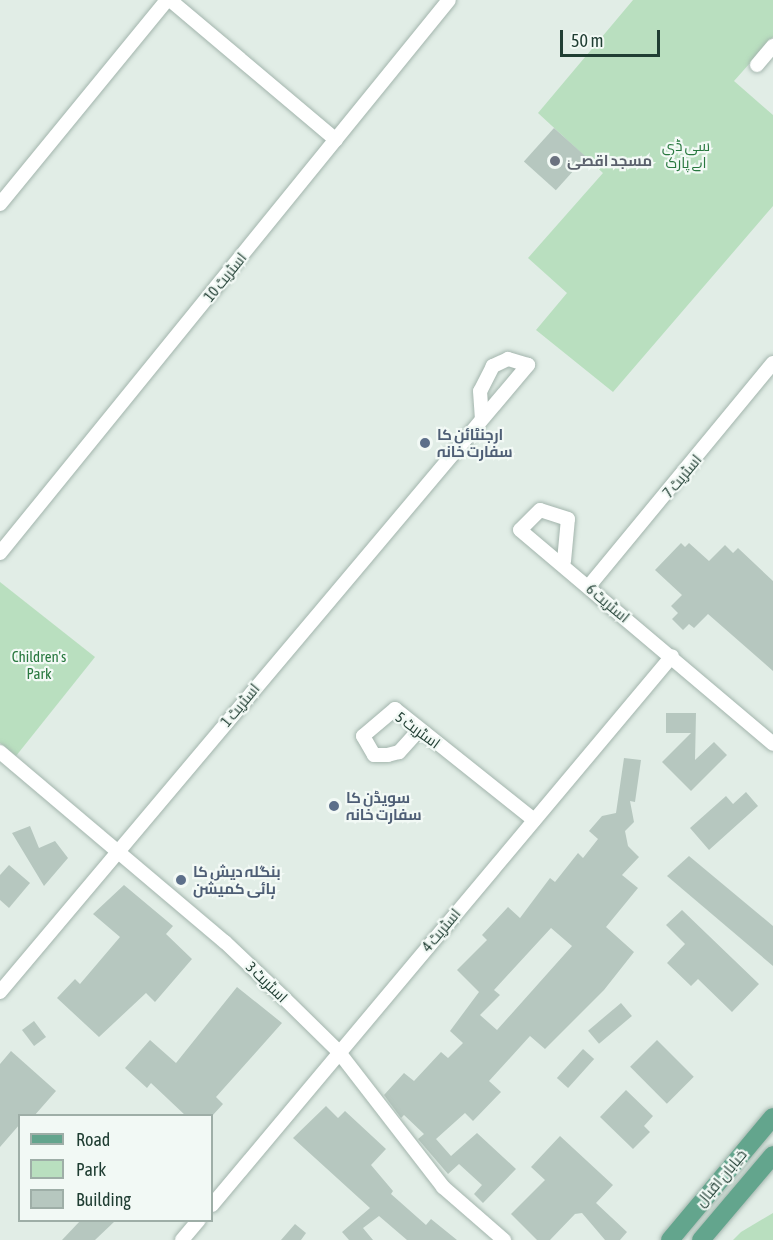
<!DOCTYPE html>
<meta charset="utf-8">
<style>
body{margin:0}
#map{position:relative;width:773px;height:1240px;overflow:hidden;background:#e1ede6;font-family:"Asap Condensed",Cairo,sans-serif}
div>[style]{position:absolute}
[style*='--x']{left:calc(var(--x)*1px);top:calc(var(--y)*1px);width:calc(var(--w)*1px);rotate:calc(var(--a)*1deg)}
.green>*{inset:0;background:#b9dfbf}
.building>*{inset:0;background:#b6c7bf;transform-origin:0 0}
.roads{filter:drop-shadow(0 0 2px #a3b5ad) drop-shadow(0 0 2px #a3b5ad)}
.minor>*{height:14px;margin:-7px;padding:0 7px;transform-origin:7px;border-radius:7px;background:#fff}
.primary>*{height:18px;margin:-9px;padding:0 9px;transform-origin:9px;border-radius:9px;background:#63a58d}
.dots>*{width:16px;height:16px;translate:-50% -50%;box-sizing:border-box;border:3px solid #f2f9f5;border-radius:50%}
span{translate:-50% -50%;white-space:nowrap;text-align:center;line-height:1.15;-webkit-text-stroke:4.5px #f2f9f5;paint-order:stroke}
.park-label{font-size:15px;color:#28783f}
.worship-label{font-size:15px;color:#5b616d;font-weight:700}
.left{translate:0 -50%;text-align:left}
.street-label{font-size:15px;color:#203e33}
.service-label{font-size:15px;color:#4e5e75;font-weight:700}
.legend{position:absolute;left:18px;top:1114px;width:195px;height:108px;box-sizing:border-box;background:#f2f9f5;border:2px solid #9eaea7;margin:0;padding:8px 10px;list-style:none;font-size:18px;color:#203e33}
.legend li{display:flex;align-items:center;gap:12px;height:30px}
.legend b{width:30px;border:2px solid #9eaea7}
.scale{position:absolute;left:560px;top:30px;width:100px;height:27px;box-sizing:border-box;border:3px solid #203e33;border-top:0;padding-left:8px;font-size:18px;line-height:21px;white-space:nowrap;color:#203e33;-webkit-text-stroke:4px #f2f9f5;paint-order:stroke}
</style>
<div id="map">
<div class="green">
<div style="clip-path:polygon(633px 0,773px 0,773px 37px,734px 81px,773px 115px,773px 206px,613px 392px,536px 330px,567px 293px,528px 258px,603px 173px,538px 113px)"></div>
<div style="clip-path:polygon(0 582px,95px 657px,16px 756px,0 743px)"></div>
<div style="clip-path:polygon(773px 1213px,773px 1240px,733px 1240px,741px 1232px)"></div>
</div>
<div class="building">
<div style="left:554px;top:128px;width:43px;height:45px;rotate:42deg"></div>
<div style="clip-path:polygon(681px 543px,685px 547px,689px 543px,709px 561px,725px 545px,733px 553px,738px 548px,773px 581px,773px 671px,708px 614px,694px 628px,689px 624px,683px 630px,672px 619px,678px 613px,671px 606px,682px 595px,655px 570px)"></div>
<div style="clip-path:polygon(666px 713px,696px 713px,695px 760px,714px 742px,727px 755px,691px 791px,662px 762px,691px 733px,666px 733px)"></div>
<div style="clip-path:polygon(evenodd,624px 758px,641px 760px,635px 802px,630px 801px,634px 822px,625px 831px,628px 846px,639px 857px,622px 875px,638px 888px,606px 927px,634px 952px,604px 990px,545px 1049px,530px 1036px,489px 1081px,501px 1092px,473px 1121px,465px 1113px,436px 1139px,451px 1156px,477px 1133px,516px 1169px,483px 1203px,474px 1194px,482px 1185px,459px 1164px,448px 1174px,418px 1139px,424px 1134px,404px 1115px,401px 1118px,384px 1095px,404px 1073px,414px 1081px,441px 1052px,448px 1058px,463px 1043px,450px 1031px,479px 992px,457px 970px,487px 940px,482px 935px,508px 907px,520px 918px,550px 878px,555px 882px,578px 853px,583px 858px,598px 839px,589px 831px,602px 816px,616px 813px,624px 758px,551px 928px,572px 946px,497px 1030px,480px 1015px,500px 995px,494px 990px,551px 928px)"></div>
<div style="clip-path:polygon(746px 792px,758px 806px,709px 850px,690px 828px,726px 796px,733px 804px)"></div>
<div style="clip-path:polygon(30px 826px,39px 848px,55px 841px,68px 858px,44px 886px,12px 833px)"></div>
<div style="clip-path:polygon(689px 856px,773px 926px,773px 966px,667px 876px)"></div>
<div style="clip-path:polygon(9px 865px,30px 883px,9px 908px,0 900px,0 875px)"></div>
<div style="clip-path:polygon(124px 885px,173px 926px,166px 934px,192px 959px,155px 1002px,146px 993px,99px 1037px,57px 998px,75px 979px,80px 984px,120px 937px,93px 914px)"></div>
<div style="clip-path:polygon(682px 910px,759px 984px,732px 1012px,698px 979px,691px 986px,667px 963px,685px 944px,666px 925px)"></div>
<div style="clip-path:polygon(237px 987px,282px 1023px,216px 1097px,223px 1104px,212px 1116px,186px 1116px,151px 1083px,147px 1088px,125px 1068px,150px 1040px,176px 1063px)"></div>
<div style="left:621px;top:1003px;width:17px;height:43px;rotate:50deg"></div>
<div style="left:34px;top:1021px;width:20px;height:15px;rotate:53deg"></div>
<div style="left:657px;top:1040px;width:52px;height:38px;rotate:45deg"></div>
<div style="left:583px;top:1049px;width:15px;height:39px;rotate:42deg"></div>
<div style="clip-path:polygon(11px 1051px,56px 1091px,34px 1116px,20px 1116px,20px 1124px,0 1147px,0 1064px)"></div>
<div style="clip-path:polygon(626px 1090px,653px 1116px,644px 1126px,650px 1132px,633px 1149px,600px 1117px)"></div>
<div style="clip-path:polygon(326px 1106px,338px 1118px,345px 1111px,386px 1149px,371px 1165px,393px 1191px,391px 1194px,426px 1225px,431px 1219px,457px 1240px,407px 1240px,379px 1216px,363px 1228px,373px 1240px,349px 1240px,342px 1232px,370px 1208px,293px 1138px)"></div>
<div style="clip-path:polygon(560px 1136px,613px 1185px,596px 1203px,627px 1232px,620px 1240px,605px 1240px,582px 1213px,575px 1214px,550px 1240px,537px 1240px,511px 1214px,545px 1180px,531px 1167px)"></div>
<div style="clip-path:polygon(80px 1221px,115px 1221px,95px 1240px,62px 1240px)"></div>
<div style="clip-path:polygon(295px 1224px,306px 1233px,301px 1240px,281px 1240px)"></div>
</div>
<div class="roads">
<div class="minor">
<div style="--x:170;--y:0;--w:217;--a:40.1"></div>
<div style="--x:757;--y:65;--w:25;--a:-50"></div>
<div style="--x:0;--y:204;--w:264;--a:-50.7"></div>
<div style="--x:0;--y:553;--w:712;--a:-50.93"></div>
<div style="--x:564;--y:561;--w:42;--a:-84.6"></div>
<div style="--x:568;--y:519;--w:29;--a:-162"></div>
<div style="--x:540;--y:510;--w:28;--a:135"></div>
<div style="--x:520;--y:530;--w:331;--a:40.2"></div>
<div style="--x:589;--y:586;--w:289;--a:-50.5"></div>
<div style="--x:419;--y:730;--w:30;--a:132"></div>
<div style="--x:399;--y:752;--w:11;--a:165"></div>
<div style="--x:388;--y:755;--w:14;--a:180"></div>
<div style="--x:374;--y:755;--w:22;--a:-120"></div>
<div style="--x:363;--y:736;--w:42;--a:-40.2"></div>
<div style="--x:395;--y:709;--w:178;--a:38.6"></div>
<div style="--x:0;--y:752;--w:294;--a:40.2"></div>
<div style="--x:225;--y:942;--w:83;--a:43.5"></div>
<div style="--x:285;--y:999;--w:74;--a:44.5"></div>
<div style="--x:338;--y:1051;--w:172;--a:52.3"></div>
<div style="--x:443;--y:1187;--w:81;--a:41"></div>
<div style="--x:0;--y:992;--w:820;--a:-49.9"></div>
<div style="--x:528;--y:365;--w:21;--a:-163"></div>
<div style="--x:508;--y:359;--w:17;--a:155"></div>
<div style="--x:493;--y:366;--w:28;--a:117"></div>
<div style="--x:480;--y:391;--w:27;--a:86"></div>
<div style="--x:212;--y:1205;--w:716;--a:-50.04"></div>
<div style="--x:182;--y:1240;--w:26;--a:-50"></div>
</div>
<div class="primary">
<div style="--x:670;--y:1240;--w:160;--a:-50.1"></div>
<div style="--x:701;--y:1240;--w:111;--a:-49.7"></div>
</div>
</div>
<div class="dots">
<div style="left:555px;top:161px;background:#6b7280"></div>
<div style="left:425px;top:443px;background:#5c6f8a"></div>
<div style="left:334px;top:806px;background:#5c6f8a"></div>
<div style="left:181px;top:880px;background:#5c6f8a"></div>
</div>
<div class="park-label">
<span style="left:686px;top:154px">سی ڈی<br>اے پارک</span>
<span style="left:39px;top:665px">Children's<br>Park</span>
</div>
<div class="worship-label">
<span class="left" style="left:567px;top:161px">مسجد اقصیٰ</span>
</div>
<div class="street-label">
<span style="left:225px;top:277px;rotate:-51deg">اسٹریٹ 10</span>
<span style="left:682px;top:476px;rotate:-50deg">اسٹریٹ 7</span>
<span style="left:608px;top:603px;rotate:40deg">اسٹریٹ 6</span>
<span style="left:240px;top:705px;rotate:-50deg">اسٹریٹ 1</span>
<span style="left:418px;top:730px;rotate:36deg">اسٹریٹ 5</span>
<span style="left:441px;top:930px;rotate:-50deg">اسٹریٹ 4</span>
<span style="left:267px;top:982px;rotate:44deg">اسٹریٹ 3</span>
<span style="left:721px;top:1178px;rotate:-50deg">خیابان اقبال</span>
</div>
<div class="service-label">
<span class="left" style="left:437px;top:443px">ارجنٹائن کا<br>سفارت خانہ</span>
<span class="left" style="left:346px;top:806px">سویڈن کا<br>سفارت خانہ</span>
<span class="left" style="left:193px;top:880px">بنگلہ دیش کا<br>ہائی کمیشن</span>
</div>
<ul class="legend">
<li><b style="height:8px;background:#63a58d"></b>Road</li>
<li><b style="height:16px;background:#b9dfbf"></b>Park</li>
<li><b style="height:16px;background:#b6c7bf"></b>Building</li>
</ul>
<div class="scale">50 m</div>
</div>
